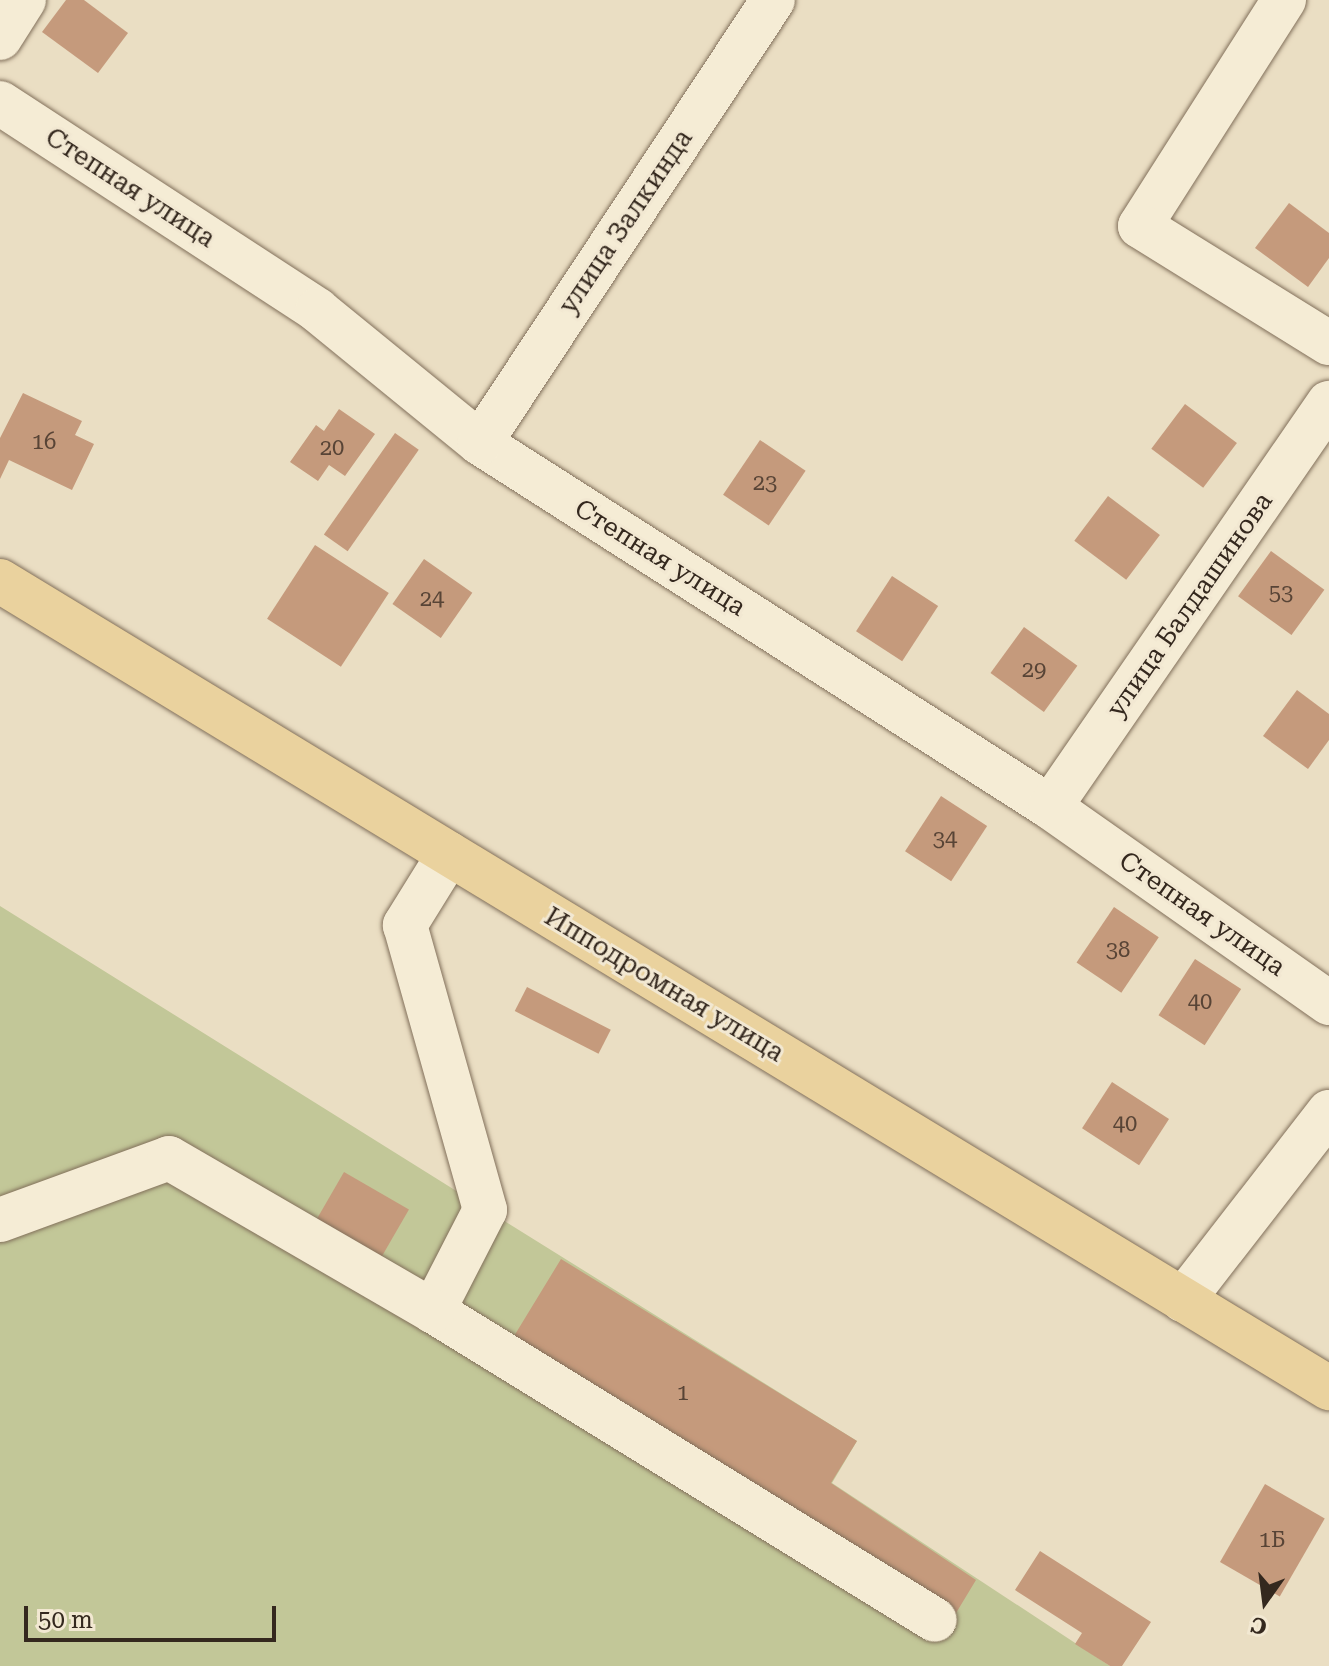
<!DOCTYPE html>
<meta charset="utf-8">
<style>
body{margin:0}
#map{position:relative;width:1329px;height:1666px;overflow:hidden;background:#eadec3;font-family:"Roboto Serif",serif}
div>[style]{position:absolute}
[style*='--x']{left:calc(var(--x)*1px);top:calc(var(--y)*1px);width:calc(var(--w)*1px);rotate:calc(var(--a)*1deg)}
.green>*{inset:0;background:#c2c798}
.building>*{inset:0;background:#c59a7c;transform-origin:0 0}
.roads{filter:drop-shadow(0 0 2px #82705b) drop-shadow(0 0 2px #82705b)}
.minor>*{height:44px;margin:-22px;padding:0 22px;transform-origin:22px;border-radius:22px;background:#f5ecd5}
.major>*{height:44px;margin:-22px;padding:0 22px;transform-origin:22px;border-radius:22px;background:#ead29e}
span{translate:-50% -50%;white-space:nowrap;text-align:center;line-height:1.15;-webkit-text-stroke:6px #f2e8d2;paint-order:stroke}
.number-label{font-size:22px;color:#584436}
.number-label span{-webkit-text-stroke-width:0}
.street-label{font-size:26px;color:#34281e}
.north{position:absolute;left:1225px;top:1562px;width:80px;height:80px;-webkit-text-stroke:6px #f2e8d2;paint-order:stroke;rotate:194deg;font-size:22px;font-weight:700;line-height:32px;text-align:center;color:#34281e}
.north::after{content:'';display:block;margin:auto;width:28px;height:36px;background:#34281e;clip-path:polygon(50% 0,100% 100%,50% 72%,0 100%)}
.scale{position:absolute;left:24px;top:1606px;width:252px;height:36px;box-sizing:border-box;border:4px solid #34281e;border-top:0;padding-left:10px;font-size:24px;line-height:28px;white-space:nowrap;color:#34281e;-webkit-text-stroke:6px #f2e8d2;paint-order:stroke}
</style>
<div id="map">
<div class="green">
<div style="clip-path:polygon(0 906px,857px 1441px,832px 1483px,1110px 1666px,0 1666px)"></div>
</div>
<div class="building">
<div style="clip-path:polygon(66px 0,84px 0,128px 33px,98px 73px,42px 32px)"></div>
<div style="clip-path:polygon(1289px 203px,1329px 233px,1329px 258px,1308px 287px,1255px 248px)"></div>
<div style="clip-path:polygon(23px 393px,82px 421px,75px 435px,94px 444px,72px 490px,9px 460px,0 479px,0 438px)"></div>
<div style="left:1185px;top:404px;width:65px;height:56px;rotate:37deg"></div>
<div style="clip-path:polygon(339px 409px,375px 434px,345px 476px,329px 465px,318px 481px,290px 462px,316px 425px,324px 431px)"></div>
<div style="left:395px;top:433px;width:29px;height:124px;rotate:35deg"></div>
<div style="left:760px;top:440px;width:55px;height:66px;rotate:34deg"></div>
<div style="left:1108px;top:496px;width:65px;height:56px;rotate:37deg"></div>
<div style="left:315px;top:545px;width:88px;height:88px;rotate:33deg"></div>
<div style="left:1271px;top:551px;width:66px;height:56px;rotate:36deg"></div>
<div style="left:424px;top:559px;width:59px;height:55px;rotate:35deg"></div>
<div style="left:892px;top:576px;width:55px;height:66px;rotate:33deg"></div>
<div style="left:1024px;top:627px;width:66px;height:57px;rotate:36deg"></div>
<div style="clip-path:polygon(1297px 690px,1329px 714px,1329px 740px,1308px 769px,1263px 736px)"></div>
<div style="left:941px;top:796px;width:55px;height:66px;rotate:33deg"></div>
<div style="left:1114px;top:907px;width:54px;height:67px;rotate:34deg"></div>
<div style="left:1195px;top:959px;width:55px;height:67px;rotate:33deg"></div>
<div style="left:527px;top:987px;width:94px;height:27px;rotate:27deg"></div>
<div style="left:1112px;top:1082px;width:68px;height:55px;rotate:33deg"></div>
<div style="left:344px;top:1172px;width:75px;height:59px;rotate:30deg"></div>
<div style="clip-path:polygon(561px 1259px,857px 1441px,831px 1483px,976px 1580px,953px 1618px,508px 1346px)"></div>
<div style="left:1265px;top:1484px;width:69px;height:90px;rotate:30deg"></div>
<div style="clip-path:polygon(1040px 1551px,1151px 1622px,1122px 1666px,1110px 1666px,1075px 1644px,1082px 1633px,1015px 1590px)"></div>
</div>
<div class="roads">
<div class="minor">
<div style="--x:1284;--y:0;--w:268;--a:122.5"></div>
<div style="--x:1140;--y:226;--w:222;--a:31.8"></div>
<div style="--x:0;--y:38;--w:45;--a:-57.7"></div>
<div style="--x:0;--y:103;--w:379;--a:33.1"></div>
<div style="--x:317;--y:310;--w:210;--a:39.2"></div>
<div style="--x:480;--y:443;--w:676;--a:32.56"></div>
<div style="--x:1050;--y:807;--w:341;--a:35.1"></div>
<div style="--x:480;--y:443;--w:531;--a:-56.52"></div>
<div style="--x:1050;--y:807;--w:491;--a:-55.4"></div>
<div style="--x:449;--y:854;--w:84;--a:121.8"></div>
<div style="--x:405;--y:925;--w:296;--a:74.3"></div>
<div style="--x:485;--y:1210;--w:114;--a:117.2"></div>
<div style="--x:433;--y:1311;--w:589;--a:31.61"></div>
<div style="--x:0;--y:1220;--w:180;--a:-20.1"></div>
<div style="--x:169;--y:1158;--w:305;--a:30.1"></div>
<div style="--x:1183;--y:1300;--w:238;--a:-52.2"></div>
</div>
<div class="major">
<div style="--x:0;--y:581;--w:1555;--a:31.27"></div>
</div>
</div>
<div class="number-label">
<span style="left:44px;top:442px">16</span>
<span style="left:332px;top:448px">20</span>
<span style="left:765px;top:483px">23</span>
<span style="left:1281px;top:593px">53</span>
<span style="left:432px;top:599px">24</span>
<span style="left:1034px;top:670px">29</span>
<span style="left:945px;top:839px">34</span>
<span style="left:1118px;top:950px">38</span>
<span style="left:1200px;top:1002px">40</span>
<span style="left:1125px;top:1124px">40</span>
<span style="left:683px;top:1393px">1</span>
<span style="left:1272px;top:1540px">1Б</span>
</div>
<div class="street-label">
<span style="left:130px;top:188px;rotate:33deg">Степная улица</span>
<span style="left:626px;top:222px;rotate:-56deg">улица Залкинда</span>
<span style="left:660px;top:558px;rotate:32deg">Степная улица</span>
<span style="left:1190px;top:605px;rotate:-55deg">улица Балдашинова</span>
<span style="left:1202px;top:914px;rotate:35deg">Степная улица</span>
<span style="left:664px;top:985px;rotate:31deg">Ипподромная улица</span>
</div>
<div class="north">С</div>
<div class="scale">50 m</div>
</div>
